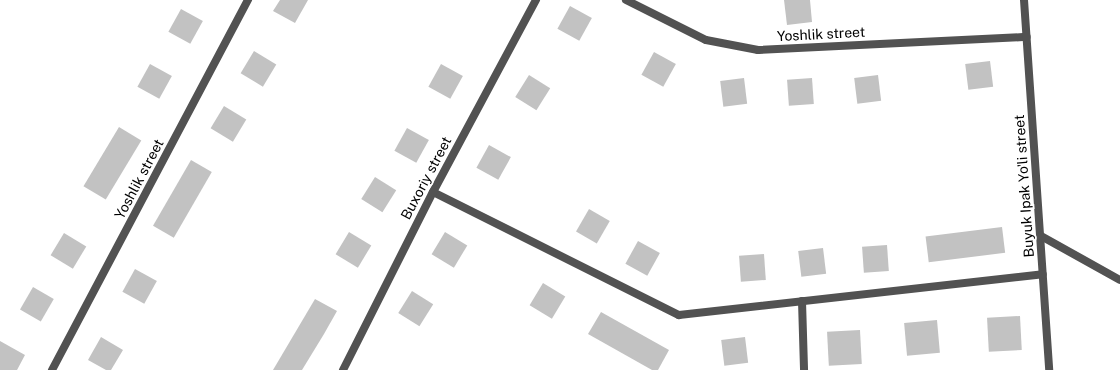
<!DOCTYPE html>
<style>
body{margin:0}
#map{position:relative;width:1120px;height:370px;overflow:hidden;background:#fff;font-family:"Public Sans",sans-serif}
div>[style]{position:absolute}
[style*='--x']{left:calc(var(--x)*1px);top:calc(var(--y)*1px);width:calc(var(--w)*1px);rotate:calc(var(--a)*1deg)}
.building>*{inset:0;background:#c2c2c2;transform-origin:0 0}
.minor>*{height:8px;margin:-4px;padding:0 4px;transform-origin:4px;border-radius:4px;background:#525252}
span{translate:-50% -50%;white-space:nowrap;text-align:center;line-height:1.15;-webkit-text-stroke:3.5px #fff;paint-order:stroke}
.street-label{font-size:14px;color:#000}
</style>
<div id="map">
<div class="building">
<div style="clip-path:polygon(280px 0,308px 0,295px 23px,273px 11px)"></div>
<div style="clip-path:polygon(784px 0,810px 0,812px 22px,787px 25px)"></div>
<div style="left:570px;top:6px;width:25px;height:26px;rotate:29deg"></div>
<div style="left:181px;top:9px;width:25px;height:26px;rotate:29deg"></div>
<div style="left:254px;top:51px;width:26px;height:26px;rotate:31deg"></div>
<div style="left:654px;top:52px;width:25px;height:26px;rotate:29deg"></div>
<div style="left:990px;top:61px;width:26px;height:25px;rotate:83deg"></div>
<div style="left:150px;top:64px;width:25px;height:26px;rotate:29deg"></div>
<div style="left:441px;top:64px;width:25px;height:26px;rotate:29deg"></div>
<div style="left:529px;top:75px;width:25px;height:26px;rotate:32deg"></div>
<div style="left:878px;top:75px;width:26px;height:24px;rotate:83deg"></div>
<div style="left:744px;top:78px;width:26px;height:24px;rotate:83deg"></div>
<div style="left:812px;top:78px;width:26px;height:25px;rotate:86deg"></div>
<div style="left:224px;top:106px;width:26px;height:26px;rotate:31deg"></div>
<div style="left:119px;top:127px;width:26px;height:69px;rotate:31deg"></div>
<div style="left:407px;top:128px;width:25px;height:26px;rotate:29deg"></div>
<div style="left:489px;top:145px;width:25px;height:26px;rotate:29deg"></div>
<div style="left:191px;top:160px;width:24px;height:76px;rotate:30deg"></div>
<div style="left:375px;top:177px;width:25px;height:26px;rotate:32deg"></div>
<div style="left:589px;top:209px;width:24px;height:26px;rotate:30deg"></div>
<div style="left:1002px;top:227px;width:26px;height:77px;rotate:83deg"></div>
<div style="left:349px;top:232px;width:26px;height:26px;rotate:31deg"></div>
<div style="left:445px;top:232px;width:26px;height:26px;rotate:31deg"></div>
<div style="left:64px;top:233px;width:26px;height:26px;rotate:31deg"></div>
<div style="left:638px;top:241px;width:25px;height:26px;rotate:29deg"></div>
<div style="left:887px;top:245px;width:26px;height:25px;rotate:86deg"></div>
<div style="left:823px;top:248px;width:26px;height:25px;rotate:83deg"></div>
<div style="left:764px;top:254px;width:26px;height:25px;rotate:86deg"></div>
<div style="left:135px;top:269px;width:25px;height:26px;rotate:29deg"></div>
<div style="left:543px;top:283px;width:26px;height:26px;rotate:31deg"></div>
<div style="left:33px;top:287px;width:24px;height:26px;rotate:30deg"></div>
<div style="left:412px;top:291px;width:25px;height:26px;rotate:32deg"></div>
<div style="clip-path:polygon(315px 299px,337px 311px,324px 334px,302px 370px,273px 370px)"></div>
<div style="clip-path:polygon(601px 312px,669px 350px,658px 370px,652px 370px,588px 334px)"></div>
<div style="left:1020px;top:316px;width:34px;height:33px;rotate:87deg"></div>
<div style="left:937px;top:320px;width:33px;height:33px;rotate:85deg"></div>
<div style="left:860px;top:330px;width:34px;height:33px;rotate:87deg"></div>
<div style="clip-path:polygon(101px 337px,123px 350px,111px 370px,106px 370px,88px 360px)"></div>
<div style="left:745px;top:337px;width:26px;height:24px;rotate:83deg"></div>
<div style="clip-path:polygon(0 341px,25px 355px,17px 370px,0 370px)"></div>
</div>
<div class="minor">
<div style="--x:626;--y:0;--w:89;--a:26.6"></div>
<div style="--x:706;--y:40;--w:53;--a:10.9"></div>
<div style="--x:758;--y:50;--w:269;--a:-2.8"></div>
<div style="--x:1024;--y:0;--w:371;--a:86.1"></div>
<div style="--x:433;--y:192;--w:275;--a:26.6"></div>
<div style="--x:679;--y:315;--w:366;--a:-6.4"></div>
<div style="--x:1041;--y:236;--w:90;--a:29.1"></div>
<div style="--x:802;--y:301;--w:69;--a:88.3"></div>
<div style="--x:52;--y:370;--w:419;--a:-62.1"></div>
<div style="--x:343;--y:370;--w:199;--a:-63.2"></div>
<div style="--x:433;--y:192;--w:218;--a:-61.8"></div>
</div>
<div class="street-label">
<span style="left:821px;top:34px;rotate:-3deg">Yoshlik street</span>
<span style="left:426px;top:178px;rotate:-62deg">Buxoriy street</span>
<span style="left:139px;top:179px;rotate:-62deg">Yoshlik street</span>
<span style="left:1024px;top:186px;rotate:-94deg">Buyuk Ipak Yo'li street</span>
</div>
</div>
